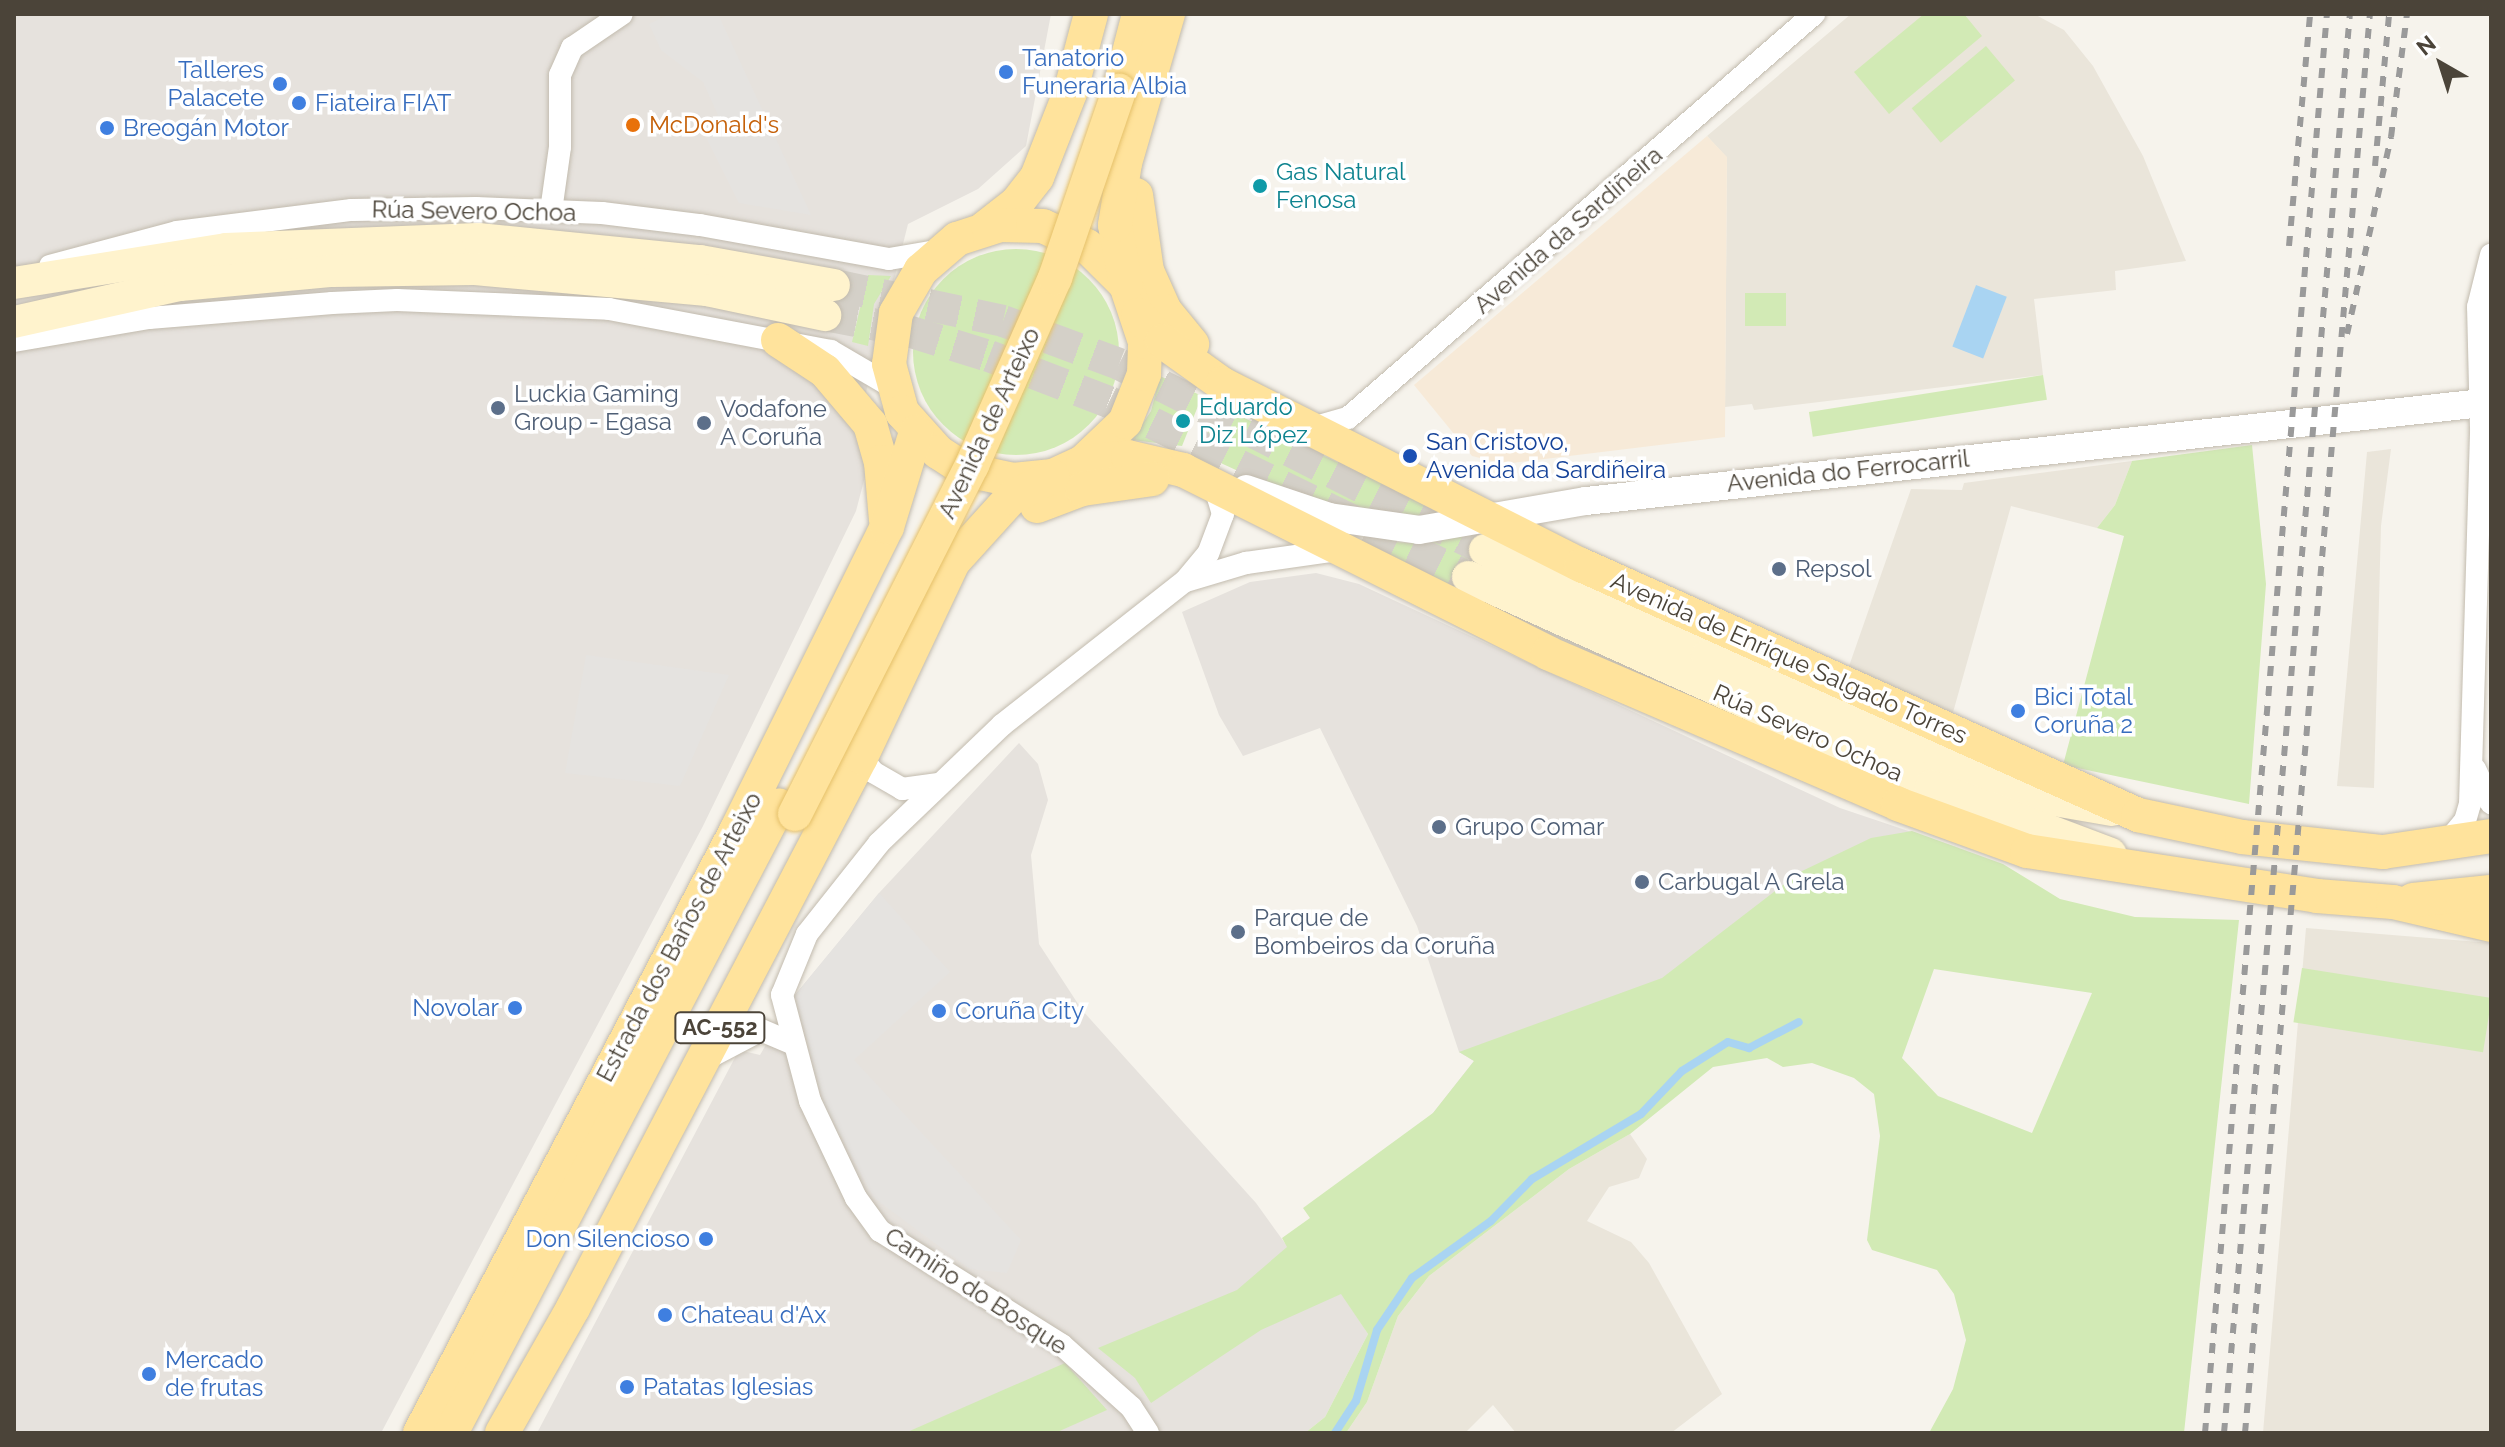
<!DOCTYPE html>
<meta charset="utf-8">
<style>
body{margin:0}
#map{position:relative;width:2505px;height:1447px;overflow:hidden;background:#f6f3ec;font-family:Raleway,sans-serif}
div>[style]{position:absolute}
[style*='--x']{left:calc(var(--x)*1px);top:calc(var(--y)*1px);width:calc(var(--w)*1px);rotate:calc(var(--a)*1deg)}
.residential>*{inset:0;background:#eae5da}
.commercial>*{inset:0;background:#f7ead8}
.industrial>*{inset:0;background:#e6e2dd}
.green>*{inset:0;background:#d2eab5;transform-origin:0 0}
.round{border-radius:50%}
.parking>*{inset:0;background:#e5e3e0}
.water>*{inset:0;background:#a9d4f2;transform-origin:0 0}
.stream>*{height:8px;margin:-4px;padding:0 4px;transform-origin:4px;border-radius:4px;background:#a9d4f2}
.secondary-tunnel>*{height:32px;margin-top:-16px;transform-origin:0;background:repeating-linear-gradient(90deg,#d4d0c8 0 32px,transparent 0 48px)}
.roads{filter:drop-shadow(0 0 2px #c2bbae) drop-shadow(0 0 2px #c2bbae)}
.minor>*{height:22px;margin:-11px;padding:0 11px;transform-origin:11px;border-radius:11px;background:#fff}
.tertiary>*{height:28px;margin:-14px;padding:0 14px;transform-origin:14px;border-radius:14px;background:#fff}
.secondary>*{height:32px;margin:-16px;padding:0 16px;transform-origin:16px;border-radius:16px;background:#fff3cd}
.primary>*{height:34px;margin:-17px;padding:0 17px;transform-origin:17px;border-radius:17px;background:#ffe39c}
.rail>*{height:6px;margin-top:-3px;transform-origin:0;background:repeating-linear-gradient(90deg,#9a9a9a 0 10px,transparent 0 20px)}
.bridges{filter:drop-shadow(0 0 2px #e6c16a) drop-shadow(0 0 2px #e6c16a)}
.primary-bridge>*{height:34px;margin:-17px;padding:0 17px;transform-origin:17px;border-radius:17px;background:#ffe39c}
.dots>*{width:22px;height:22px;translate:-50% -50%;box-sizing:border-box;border:4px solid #fff;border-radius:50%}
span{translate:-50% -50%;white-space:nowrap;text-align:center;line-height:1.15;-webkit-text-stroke:7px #fff;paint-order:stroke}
.shield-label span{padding:2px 6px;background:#fff;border:2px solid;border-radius:6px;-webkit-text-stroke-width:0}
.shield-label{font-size:22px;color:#4b4439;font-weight:700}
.shop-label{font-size:24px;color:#366cbe}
.left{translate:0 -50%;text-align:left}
.right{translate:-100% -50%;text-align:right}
.food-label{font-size:24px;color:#c56008}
.culture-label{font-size:24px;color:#0d838f}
.street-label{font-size:24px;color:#4b4439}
.service-label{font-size:24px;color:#4e5e75}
.transit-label{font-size:24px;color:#164399}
.frame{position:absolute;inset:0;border:16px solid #4b4439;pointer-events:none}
.north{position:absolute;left:2401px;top:24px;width:80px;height:80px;-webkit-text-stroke:6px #fff;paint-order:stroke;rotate:321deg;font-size:22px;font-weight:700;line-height:32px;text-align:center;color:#4b4439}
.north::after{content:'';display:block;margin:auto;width:28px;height:36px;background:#4b4439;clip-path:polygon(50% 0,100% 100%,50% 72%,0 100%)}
</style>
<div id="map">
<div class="residential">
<div style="clip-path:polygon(1851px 14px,2034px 14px,2064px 30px,2093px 66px,2143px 156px,2186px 261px,2115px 271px,2116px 290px,2034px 299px,2043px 375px,1754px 410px,1752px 404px,1725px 407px,1727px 158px,1707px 136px)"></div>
<div style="clip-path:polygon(2391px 449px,2381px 526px,2374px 788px,2337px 786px,2367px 452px)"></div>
<div style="clip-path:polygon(2132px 461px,2115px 505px,2097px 528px,2011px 506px,1952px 716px,1848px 669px,1911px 489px,1962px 490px,1964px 483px)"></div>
<div style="clip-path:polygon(2306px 928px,2491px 943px,2491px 1433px,2263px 1433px)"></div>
<div style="clip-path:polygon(1630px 1134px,1647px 1159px,1639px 1178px,1609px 1187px,1587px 1221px,1631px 1242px,1649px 1263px,1722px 1394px,1671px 1433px,1516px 1433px,1493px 1405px,1465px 1433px,1346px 1433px,1367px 1402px,1398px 1316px,1429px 1276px,1569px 1169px)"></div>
</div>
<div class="commercial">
<div style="clip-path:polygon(1707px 136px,1727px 157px,1725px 437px,1504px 464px,1472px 456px,1414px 385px)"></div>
</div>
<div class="industrial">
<div style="clip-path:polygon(14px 14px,1051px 14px,1026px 146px,978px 189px,908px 224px,856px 432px,866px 473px,856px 511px,703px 826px,381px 1433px,14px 1433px)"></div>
<div style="clip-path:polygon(1316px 573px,1359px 584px,1840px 808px,1959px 848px,1342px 1294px,1368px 1334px,1325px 1417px,1305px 1433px,537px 1433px,739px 1050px,760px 1055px,795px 995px,879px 893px,1019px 743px,1038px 764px,1048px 800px,1031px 855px,1039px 944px,1082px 1010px,1256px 1203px,1287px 1246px,1433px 1113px,1474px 1061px,1459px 1052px,1417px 926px,1320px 728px,1243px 756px,1219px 715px,1182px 612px,1250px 582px)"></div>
</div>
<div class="green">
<div style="clip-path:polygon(1924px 14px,1964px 14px,1982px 36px,1889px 114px,1854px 72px)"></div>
<div style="left:1986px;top:46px;width:45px;height:97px;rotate:50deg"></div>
<div class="round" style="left:913px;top:249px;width:206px;height:206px"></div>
<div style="clip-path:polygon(868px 275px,891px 276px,874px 304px,868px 346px,852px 342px)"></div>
<div style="left:1745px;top:293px;width:41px;height:33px"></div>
<div style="left:2043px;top:375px;width:25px;height:237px;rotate:81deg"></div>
<div style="clip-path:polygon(1160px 376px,1202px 396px,1182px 446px,1132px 440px,1151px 411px)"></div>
<div style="clip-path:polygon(1219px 406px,1443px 512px,1408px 519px,1347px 508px,1262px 482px,1199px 453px)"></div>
<div style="clip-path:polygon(2252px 445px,2266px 584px,2249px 804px,2063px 765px,2124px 536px,2097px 528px,2115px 505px,2132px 461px)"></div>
<div style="clip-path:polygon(1481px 530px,1453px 588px,1361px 545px,1362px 540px,1412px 543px)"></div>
<div style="clip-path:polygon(evenodd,1912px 831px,2003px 864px,2060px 899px,2135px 917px,2239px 920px,2184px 1433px,1929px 1433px,1953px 1389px,1966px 1340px,1954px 1294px,1937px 1270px,1872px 1250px,1867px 1240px,1880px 1136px,1874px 1094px,1854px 1078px,1812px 1063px,1783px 1067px,1767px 1058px,1713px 1067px,1630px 1134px,1569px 1169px,1429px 1276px,1398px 1316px,1367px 1402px,1346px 1433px,1305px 1433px,1325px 1417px,1368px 1334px,1341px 1294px,1261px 1330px,1151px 1403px,1135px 1378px,1098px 1348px,1237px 1290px,1287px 1247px,1282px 1238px,1310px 1218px,1303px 1208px,1433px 1113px,1474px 1061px,1459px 1052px,1662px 978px,1800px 872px,1871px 838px,1912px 831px,1934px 969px,2092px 993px,2032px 1133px,1938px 1096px,1902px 1058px,1934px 969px)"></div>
<div style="left:2302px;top:968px;width:192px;height:55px;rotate:9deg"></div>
<div style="clip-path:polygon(1065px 1363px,1107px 1410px,1055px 1433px,905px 1433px)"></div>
</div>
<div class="parking">
<div style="clip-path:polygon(670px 14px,718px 14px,811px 215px,739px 203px,700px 125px,718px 115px,703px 82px,661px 50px,649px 24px)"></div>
<div style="clip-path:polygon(586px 655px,729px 675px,680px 786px,565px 773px)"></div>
<div style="clip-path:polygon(879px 893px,950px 972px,854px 1060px,1021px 1240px,1007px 1273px,970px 1269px,874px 1198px,824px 1104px,795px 995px)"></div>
</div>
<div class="water">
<div style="left:1976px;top:285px;width:33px;height:66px;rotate:21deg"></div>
</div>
<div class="stream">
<div style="--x:1335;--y:1433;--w:38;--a:-57"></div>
<div style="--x:1356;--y:1401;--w:74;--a:-73.5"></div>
<div style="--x:1377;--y:1330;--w:63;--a:-56.1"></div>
<div style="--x:1412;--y:1278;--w:97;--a:-35.8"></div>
<div style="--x:1491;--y:1221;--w:59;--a:-45.7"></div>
<div style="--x:1532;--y:1179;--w:127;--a:-30.8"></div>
<div style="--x:1641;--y:1114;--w:59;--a:-46.4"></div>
<div style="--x:1682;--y:1071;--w:54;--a:-32.2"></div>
<div style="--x:1728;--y:1042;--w:22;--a:16"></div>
<div style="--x:1749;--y:1048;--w:56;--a:-27.5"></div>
</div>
<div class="secondary-tunnel">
<div style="--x:834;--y:285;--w:173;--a:12"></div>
<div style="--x:1003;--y:321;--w:124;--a:20.3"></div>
<div style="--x:1119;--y:364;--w:411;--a:26.9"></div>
<div style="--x:825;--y:315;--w:85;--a:10.9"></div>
<div style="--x:908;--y:331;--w:85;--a:17.2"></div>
<div style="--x:989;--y:356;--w:129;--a:21"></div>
<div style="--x:1109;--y:402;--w:399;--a:26"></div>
</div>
<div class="roads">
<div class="minor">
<div style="--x:551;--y:211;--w:65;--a:-82"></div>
<div style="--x:560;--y:147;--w:72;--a:-90"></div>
<div style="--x:560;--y:75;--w:30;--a:-66"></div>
<div style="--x:572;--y:48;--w:60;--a:-34.2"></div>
<div style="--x:50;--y:266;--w:131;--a:-15"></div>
<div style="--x:177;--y:232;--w:176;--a:-7.2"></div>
<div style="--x:352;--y:210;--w:124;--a:-0.9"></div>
<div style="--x:476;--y:208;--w:126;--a:2.3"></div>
<div style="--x:602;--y:213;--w:99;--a:7"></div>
<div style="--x:700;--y:225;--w:192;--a:10.2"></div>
<div style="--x:889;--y:259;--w:49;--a:-9.5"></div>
<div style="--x:14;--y:341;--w:137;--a:-9.7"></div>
<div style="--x:149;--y:318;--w:184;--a:-4.7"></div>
<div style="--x:332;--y:303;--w:65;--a:-2.6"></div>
<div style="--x:397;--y:300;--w:212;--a:2.4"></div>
<div style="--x:609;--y:309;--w:226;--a:10.7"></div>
<div style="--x:831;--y:351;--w:73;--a:30.4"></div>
<div style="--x:1312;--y:428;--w:37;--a:-16"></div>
<div style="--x:1348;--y:418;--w:617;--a:-40.92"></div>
<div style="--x:1186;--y:581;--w:63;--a:-16.7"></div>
<div style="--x:1246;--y:563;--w:92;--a:-8.1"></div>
<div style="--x:861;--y:757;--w:19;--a:51"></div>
<div style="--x:873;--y:772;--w:34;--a:30"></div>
<div style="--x:902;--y:789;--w:35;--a:-8"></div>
<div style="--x:2475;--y:769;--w:38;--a:65"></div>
<div style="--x:2448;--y:841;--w:26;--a:-50"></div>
<div style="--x:2465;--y:821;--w:18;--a:-74"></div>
<div style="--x:2470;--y:804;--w:376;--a:-88.3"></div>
<div style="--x:2481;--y:428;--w:121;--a:-91.4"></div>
<div style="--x:2478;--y:307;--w:54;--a:-76"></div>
<div style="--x:704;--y:1060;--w:64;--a:-27.8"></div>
<div style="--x:761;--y:1030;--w:34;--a:23"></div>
<div style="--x:1148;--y:1433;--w:31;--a:-123"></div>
<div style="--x:1131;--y:1407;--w:93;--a:-138.1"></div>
<div style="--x:1062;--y:1345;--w:215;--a:-147.9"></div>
<div style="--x:880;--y:1231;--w:41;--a:-126"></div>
<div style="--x:856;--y:1198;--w:107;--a:-115.4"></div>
<div style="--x:810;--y:1101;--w:110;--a:-104.8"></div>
<div style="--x:782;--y:995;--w:66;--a:-67.7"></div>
<div style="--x:807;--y:934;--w:116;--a:-51.6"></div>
<div style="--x:879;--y:843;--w:170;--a:-43.8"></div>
<div style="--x:1002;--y:725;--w:233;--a:-38.2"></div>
<div style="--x:1185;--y:581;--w:35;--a:-50"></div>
<div style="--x:1208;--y:554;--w:43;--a:-69.4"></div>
<div style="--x:1223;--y:514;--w:31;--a:-107"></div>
</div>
<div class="tertiary">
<div style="--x:1246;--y:489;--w:88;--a:18.6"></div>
<div style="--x:1329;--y:517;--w:91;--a:8.2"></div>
<div style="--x:1419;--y:530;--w:169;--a:-9.9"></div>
<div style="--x:1586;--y:501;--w:910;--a:-6.24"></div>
</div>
<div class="secondary">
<div style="--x:14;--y:283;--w:215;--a:-9.1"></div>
<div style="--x:226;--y:249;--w:252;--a:-2.3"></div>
<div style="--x:478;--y:239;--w:223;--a:5.7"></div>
<div style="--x:700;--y:261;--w:136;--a:10.2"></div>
<div style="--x:14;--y:322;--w:170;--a:-12.6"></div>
<div style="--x:180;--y:285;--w:153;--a:-5.3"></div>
<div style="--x:332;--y:271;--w:143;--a:-0.8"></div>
<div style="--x:475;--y:269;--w:233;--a:5.2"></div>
<div style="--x:707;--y:290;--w:121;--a:12"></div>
<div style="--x:1485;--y:550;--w:246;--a:25.5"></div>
<div style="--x:1707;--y:656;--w:253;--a:23.5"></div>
<div style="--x:1939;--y:757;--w:112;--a:21.5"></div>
<div style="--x:2043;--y:798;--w:70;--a:9.9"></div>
<div style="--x:1468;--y:577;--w:508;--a:24.29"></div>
<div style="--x:1931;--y:786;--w:192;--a:20.7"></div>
</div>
<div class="primary">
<div style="--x:1119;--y:91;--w:80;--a:-75.4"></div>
<div style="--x:1136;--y:195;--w:77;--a:81.8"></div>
<div style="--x:1147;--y:271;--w:44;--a:65.8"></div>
<div style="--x:1165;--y:311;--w:43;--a:50.7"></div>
<div style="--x:985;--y:228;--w:39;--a:-38"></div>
<div style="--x:1016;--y:204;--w:34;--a:-52"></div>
<div style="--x:1037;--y:177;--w:90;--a:-68.6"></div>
<div style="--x:1070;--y:93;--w:82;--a:-75.1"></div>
<div style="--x:1126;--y:285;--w:55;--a:-135"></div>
<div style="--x:1087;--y:246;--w:48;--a:-155.6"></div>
<div style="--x:1043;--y:226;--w:43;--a:-178.7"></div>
<div style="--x:1000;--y:225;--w:45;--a:162"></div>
<div style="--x:957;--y:239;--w:48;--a:139.3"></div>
<div style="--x:921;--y:270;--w:50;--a:120.2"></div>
<div style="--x:896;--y:313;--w:51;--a:97.8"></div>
<div style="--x:889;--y:364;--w:50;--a:74.8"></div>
<div style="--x:902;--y:412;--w:54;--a:48"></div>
<div style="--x:938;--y:452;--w:33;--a:33"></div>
<div style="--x:966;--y:470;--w:48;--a:12"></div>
<div style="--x:1013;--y:480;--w:40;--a:-5.7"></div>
<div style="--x:1053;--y:476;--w:33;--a:-25"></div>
<div style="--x:1083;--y:462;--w:58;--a:-43.6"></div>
<div style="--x:1125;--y:422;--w:52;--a:-68.4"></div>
<div style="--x:1144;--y:374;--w:32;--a:-88"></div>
<div style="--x:1145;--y:342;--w:60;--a:-108.4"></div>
<div style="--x:1126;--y:285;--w:61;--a:-100.4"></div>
<div style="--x:1115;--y:225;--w:63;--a:-80.8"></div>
<div style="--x:1125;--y:163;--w:155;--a:-73.9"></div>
<div style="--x:1138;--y:315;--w:35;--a:47"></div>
<div style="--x:1162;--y:341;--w:74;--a:35.6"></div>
<div style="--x:1222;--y:384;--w:402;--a:26.8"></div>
<div style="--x:1581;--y:565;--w:611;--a:24.17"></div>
<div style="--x:2138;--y:815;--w:106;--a:11.9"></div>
<div style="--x:2242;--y:837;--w:142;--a:6.1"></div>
<div style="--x:2383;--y:852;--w:109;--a:-8.4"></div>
<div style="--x:778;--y:340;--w:56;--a:33.4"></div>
<div style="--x:825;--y:371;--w:70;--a:49.7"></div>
<div style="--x:870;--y:424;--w:40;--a:74"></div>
<div style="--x:881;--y:462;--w:58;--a:85.1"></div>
<div style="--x:1083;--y:462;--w:45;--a:-6.3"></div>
<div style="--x:1128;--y:457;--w:57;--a:13.3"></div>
<div style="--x:1183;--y:470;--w:408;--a:26.6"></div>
<div style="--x:1548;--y:653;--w:381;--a:23.3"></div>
<div style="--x:1898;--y:804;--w:137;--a:20"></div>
<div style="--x:2027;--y:851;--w:293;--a:8.8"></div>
<div style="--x:2317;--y:896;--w:76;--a:4.5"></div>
<div style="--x:2393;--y:902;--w:101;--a:13.2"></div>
<div style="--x:1037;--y:506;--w:48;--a:-20.7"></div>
<div style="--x:1082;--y:489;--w:71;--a:-8.1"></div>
<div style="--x:2413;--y:900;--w:78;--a:-5.9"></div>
<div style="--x:420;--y:1433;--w:680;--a:-62.3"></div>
<div style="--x:736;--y:831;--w:339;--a:-63.6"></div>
<div style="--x:887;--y:527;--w:99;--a:-73"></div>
<div style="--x:451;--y:1433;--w:708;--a:-62.42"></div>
<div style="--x:502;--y:1433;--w:144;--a:-60.4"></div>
<div style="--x:573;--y:1308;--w:622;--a:-62.4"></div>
<div style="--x:861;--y:757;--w:216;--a:-64.7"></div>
<div style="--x:953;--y:562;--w:86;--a:-47.8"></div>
<div style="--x:1011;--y:498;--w:47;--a:-27.6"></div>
</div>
</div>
<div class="rail">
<div style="--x:2375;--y:166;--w:153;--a:-84.7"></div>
<div style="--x:2289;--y:246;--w:233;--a:-84.8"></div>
<div style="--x:2347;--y:334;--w:202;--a:-77.4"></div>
<div style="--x:2391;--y:137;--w:124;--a:-82.6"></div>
<div style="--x:2205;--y:1433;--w:1424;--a:-85.09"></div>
<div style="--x:2224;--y:1433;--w:1425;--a:-84.93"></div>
<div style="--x:2245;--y:1433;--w:1424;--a:-84.97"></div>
</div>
<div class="bridges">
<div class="primary-bridge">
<div style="--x:795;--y:814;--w:391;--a:-63.1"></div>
<div style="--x:972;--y:465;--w:205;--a:-66.1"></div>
<div style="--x:1055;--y:278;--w:198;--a:-71.1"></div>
</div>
</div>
<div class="dots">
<div style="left:1006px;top:72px;background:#3f7fe0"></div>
<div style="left:280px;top:84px;background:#3f7fe0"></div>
<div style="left:299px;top:103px;background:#3f7fe0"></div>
<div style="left:633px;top:125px;background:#e8710a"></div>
<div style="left:107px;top:128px;background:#3f7fe0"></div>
<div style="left:1260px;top:186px;background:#0f9aa8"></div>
<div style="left:498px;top:408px;background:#5c6f8a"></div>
<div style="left:1183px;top:421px;background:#0f9aa8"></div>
<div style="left:704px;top:423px;background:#5c6f8a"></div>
<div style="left:1410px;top:456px;background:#1a4fb4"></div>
<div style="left:1779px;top:569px;background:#5c6f8a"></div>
<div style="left:2018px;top:711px;background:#3f7fe0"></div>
<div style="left:1439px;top:827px;background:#5c6f8a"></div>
<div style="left:1642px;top:882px;background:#5c6f8a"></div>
<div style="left:1238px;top:932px;background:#5c6f8a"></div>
<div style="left:515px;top:1008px;background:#3f7fe0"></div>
<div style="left:939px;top:1011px;background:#3f7fe0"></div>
<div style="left:706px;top:1239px;background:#3f7fe0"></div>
<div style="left:665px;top:1315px;background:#3f7fe0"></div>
<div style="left:149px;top:1374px;background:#3f7fe0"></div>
<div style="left:627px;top:1387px;background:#3f7fe0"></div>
</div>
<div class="shield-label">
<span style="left:720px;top:1028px">AC-552</span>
</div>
<div class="shop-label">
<span class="left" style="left:1022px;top:72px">Tanatorio<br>Funeraria Albia</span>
<span class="right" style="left:264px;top:84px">Talleres<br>Palacete</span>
<span class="left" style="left:315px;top:103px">Fiateira FIAT</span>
<span class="left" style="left:123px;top:128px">Breogán Motor</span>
<span class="left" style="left:2034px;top:711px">Bici Total<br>Coruña 2</span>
<span class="right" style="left:499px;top:1008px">Novolar</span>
<span class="left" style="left:955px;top:1011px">Coruña City</span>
<span class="right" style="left:690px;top:1239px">Don Silencioso</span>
<span class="left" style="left:681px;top:1315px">Chateau d'Ax</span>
<span class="left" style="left:165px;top:1374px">Mercado<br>de frutas</span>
<span class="left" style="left:643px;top:1387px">Patatas Iglesias</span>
</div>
<div class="food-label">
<span class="left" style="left:649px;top:125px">McDonald's</span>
</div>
<div class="culture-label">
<span class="left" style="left:1276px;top:186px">Gas Natural<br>Fenosa</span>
<span class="left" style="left:1199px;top:421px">Eduardo<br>Diz López</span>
</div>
<div class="street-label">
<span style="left:474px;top:211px;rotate:1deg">Rúa Severo Ochoa</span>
<span style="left:1568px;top:230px;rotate:-41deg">Avenida da Sardiñeira</span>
<span style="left:989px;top:423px;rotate:-65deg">Avenida de Arteixo</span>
<span style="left:1848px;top:471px;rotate:-6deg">Avenida do Ferrocarril</span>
<span style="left:1789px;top:658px;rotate:24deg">Avenida de Enrique Salgado Torres</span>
<span style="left:1808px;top:733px;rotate:24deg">Rúa Severo Ochoa</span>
<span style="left:679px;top:937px;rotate:-62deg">Estrada dos Baños de Arteixo</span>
<span style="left:976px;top:1291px;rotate:33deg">Camiño do Bosque</span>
</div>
<div class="service-label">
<span class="left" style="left:514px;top:408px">Luckia Gaming<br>Group - Egasa</span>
<span class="left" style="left:720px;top:423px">Vodafone<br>A Coruña</span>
<span class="left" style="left:1795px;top:569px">Repsol</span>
<span class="left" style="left:1455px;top:827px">Grupo Comar</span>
<span class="left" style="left:1658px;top:882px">Carbugal A Grela</span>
<span class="left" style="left:1254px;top:932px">Parque de<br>Bombeiros da Coruña</span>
</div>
<div class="transit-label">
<span class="left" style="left:1426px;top:456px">San Cristovo,<br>Avenida da Sardiñeira</span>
</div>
<div class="frame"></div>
<div class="north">N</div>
</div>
